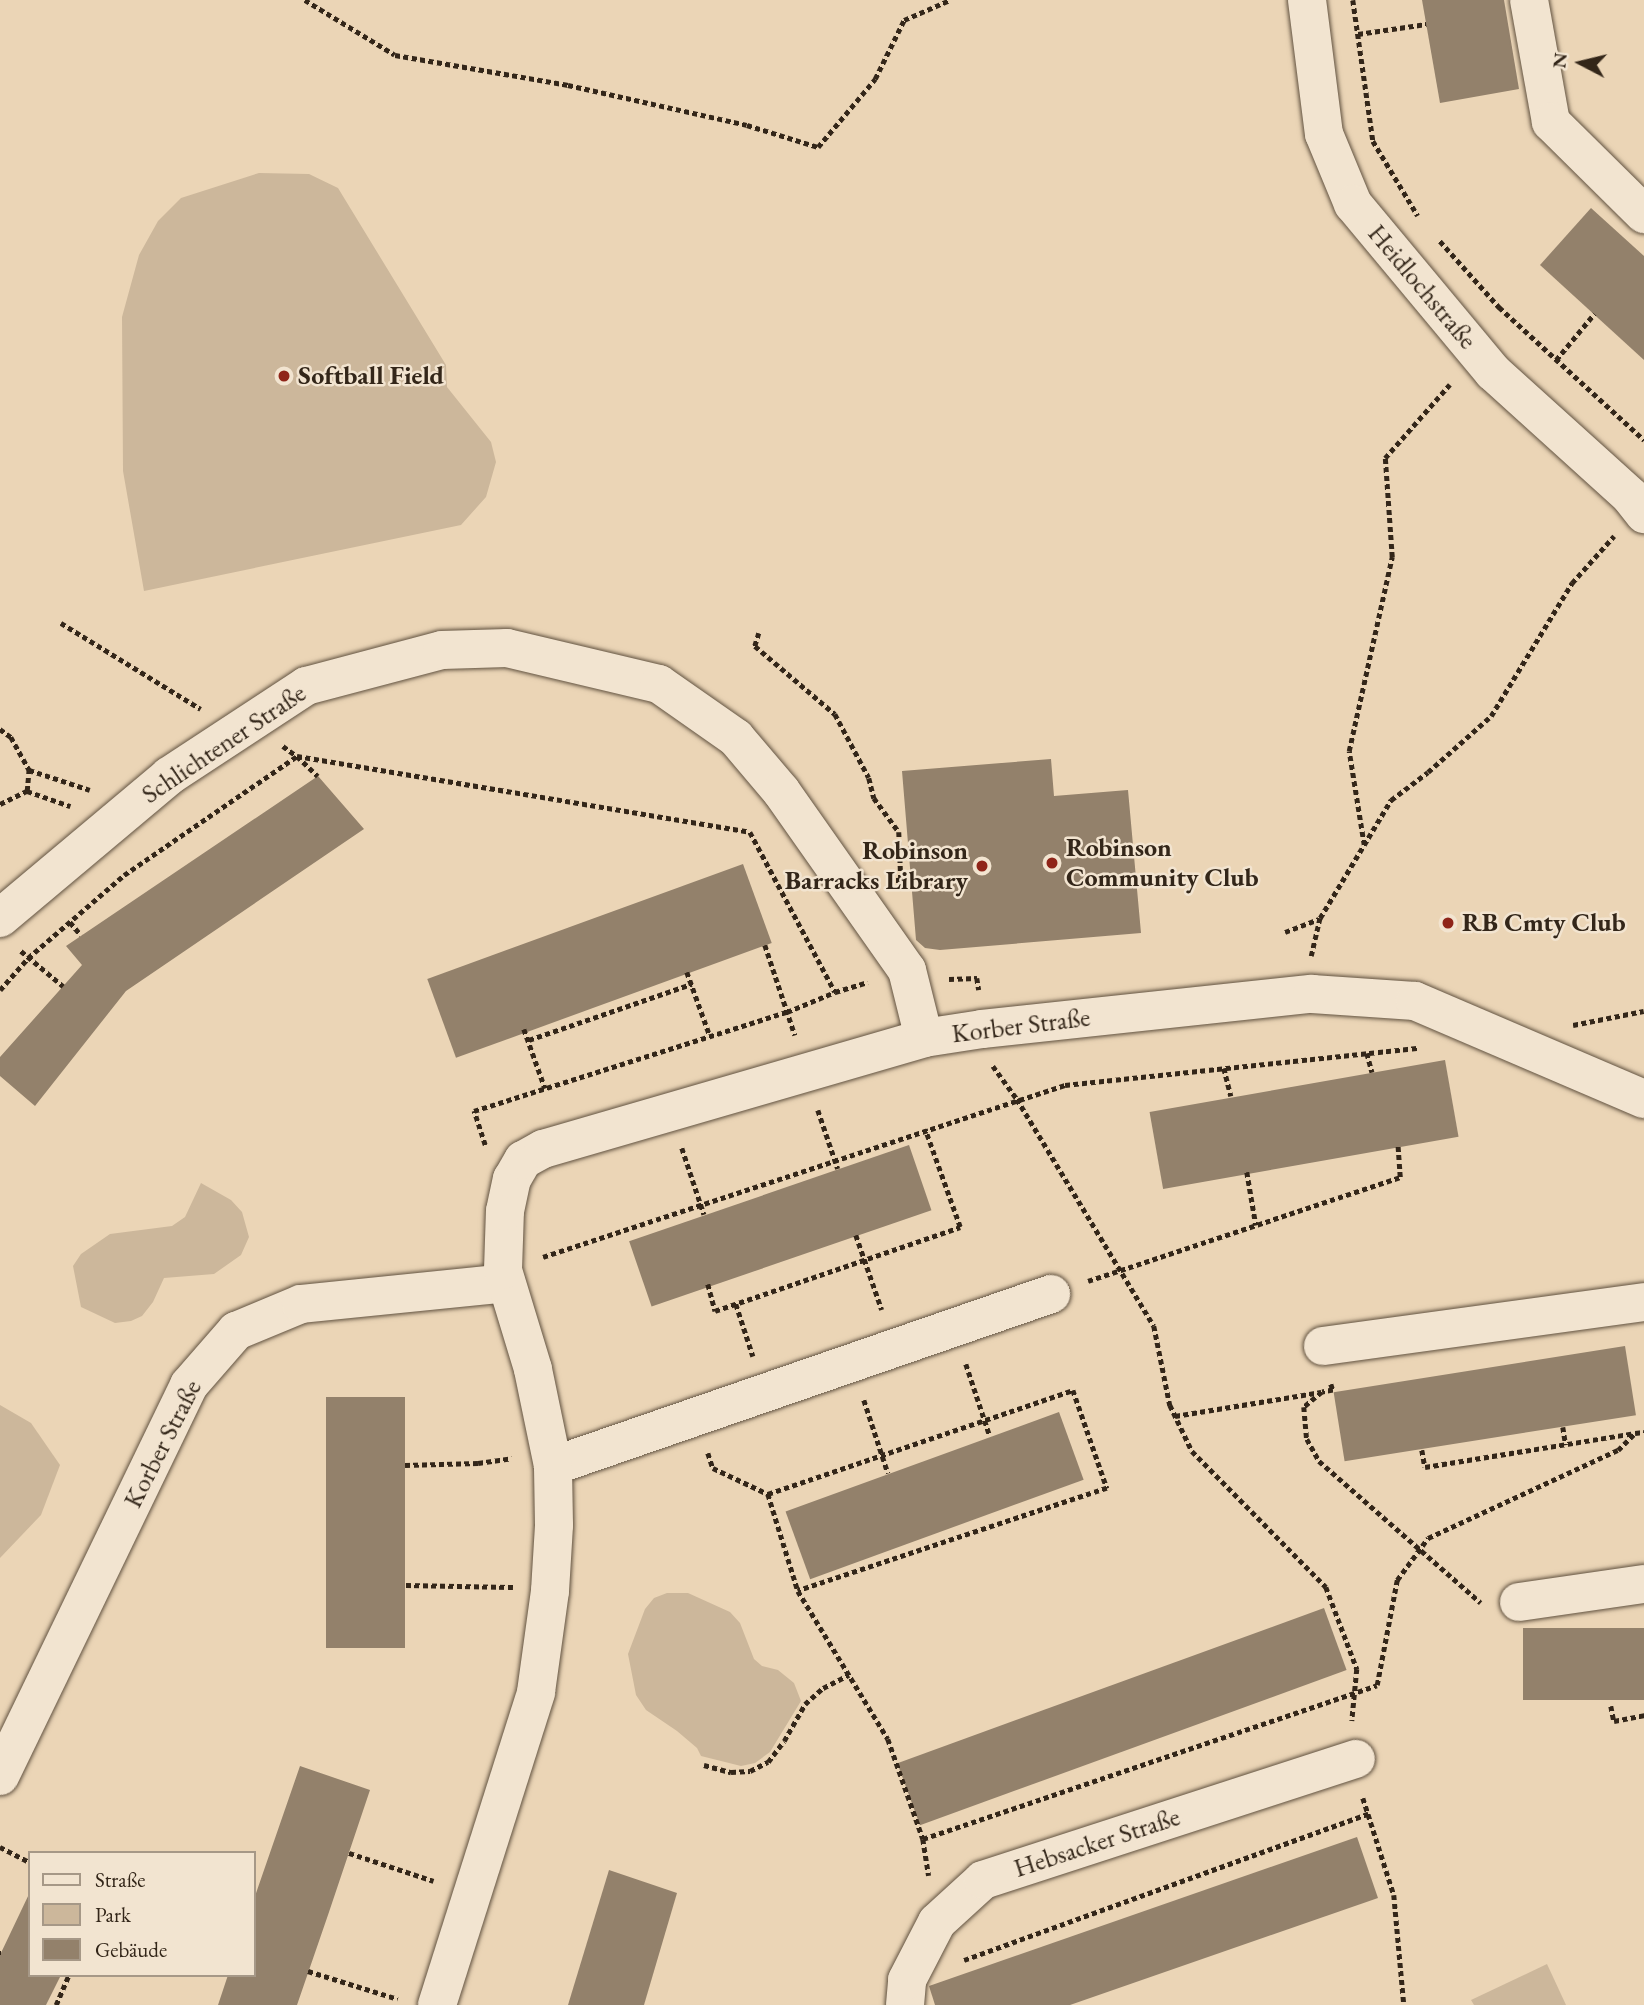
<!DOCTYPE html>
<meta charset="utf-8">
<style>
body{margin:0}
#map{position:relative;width:1644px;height:2005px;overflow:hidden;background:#ebd5b6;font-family:"EB Garamond",serif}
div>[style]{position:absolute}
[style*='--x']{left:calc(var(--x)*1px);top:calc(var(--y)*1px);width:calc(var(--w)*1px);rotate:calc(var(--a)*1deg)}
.green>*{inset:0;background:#ccb79b}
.building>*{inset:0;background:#93816b;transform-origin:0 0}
.path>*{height:4.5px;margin-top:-2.25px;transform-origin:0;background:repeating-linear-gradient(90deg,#332619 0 5px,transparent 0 8.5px)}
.roads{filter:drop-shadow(0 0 2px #615240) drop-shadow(0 0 2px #615240)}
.minor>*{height:38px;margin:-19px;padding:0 19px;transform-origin:19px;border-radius:19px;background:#f2e4d0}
.dots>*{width:19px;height:19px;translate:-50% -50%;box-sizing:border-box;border:4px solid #f2e4d0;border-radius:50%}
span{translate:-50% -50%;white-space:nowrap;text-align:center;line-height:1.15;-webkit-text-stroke:5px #f2e4d0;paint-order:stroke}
.street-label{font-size:26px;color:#332619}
.poi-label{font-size:26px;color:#332619;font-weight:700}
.left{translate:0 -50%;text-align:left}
.right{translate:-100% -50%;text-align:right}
.legend{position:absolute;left:28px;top:1851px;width:228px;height:126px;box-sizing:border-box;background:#f2e4d0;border:2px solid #a69887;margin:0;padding:9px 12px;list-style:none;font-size:21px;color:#332619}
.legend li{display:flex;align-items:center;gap:14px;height:35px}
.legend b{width:35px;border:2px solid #a69887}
.north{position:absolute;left:1546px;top:28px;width:70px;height:70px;-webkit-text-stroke:5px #f2e4d0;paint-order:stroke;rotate:277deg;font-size:19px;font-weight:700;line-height:28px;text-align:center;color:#332619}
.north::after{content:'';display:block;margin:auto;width:24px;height:32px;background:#332619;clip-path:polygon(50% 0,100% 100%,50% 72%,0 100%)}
</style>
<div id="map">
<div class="green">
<div style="clip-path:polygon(259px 173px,309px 174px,338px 188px,446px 365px,447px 387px,491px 442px,496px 462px,486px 497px,461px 525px,144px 591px,123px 471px,122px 317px,139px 255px,158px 221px,181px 198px)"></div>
<div style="clip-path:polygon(201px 1183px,231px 1200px,242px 1212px,249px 1237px,241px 1255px,214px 1274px,164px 1278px,153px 1302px,142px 1316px,131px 1321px,115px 1323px,81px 1307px,73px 1266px,81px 1254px,110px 1234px,172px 1226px,185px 1217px)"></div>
<div style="clip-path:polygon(0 1405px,31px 1423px,60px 1465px,41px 1515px,0 1558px)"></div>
<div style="clip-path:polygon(667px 1593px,688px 1593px,730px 1612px,740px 1623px,754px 1659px,762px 1666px,778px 1670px,794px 1683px,801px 1701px,770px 1752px,755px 1763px,741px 1766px,701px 1756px,697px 1748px,677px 1731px,646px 1710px,636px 1695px,628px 1654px,645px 1609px,654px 1598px)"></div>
<div style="clip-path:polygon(1547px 1964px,1566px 2005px,1474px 2005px,1471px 2000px)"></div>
</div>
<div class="building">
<div style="clip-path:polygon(1422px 0,1504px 0,1519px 89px,1440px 103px)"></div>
<div style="clip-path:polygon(1591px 208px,1644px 256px,1644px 360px,1540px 265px)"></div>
<div style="clip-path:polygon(1051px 759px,1054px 796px,1128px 790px,1141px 933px,940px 950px,925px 948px,916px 940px,902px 771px)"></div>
<div style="clip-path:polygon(318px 776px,364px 829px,126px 991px,35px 1106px,0 1076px,0 1057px,82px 965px,66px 946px)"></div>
<div style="left:743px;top:864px;width:84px;height:336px;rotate:70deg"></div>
<div style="left:1445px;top:1060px;width:78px;height:300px;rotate:80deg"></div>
<div style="left:909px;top:1145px;width:69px;height:296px;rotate:71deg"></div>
<div style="left:1625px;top:1346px;width:70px;height:295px;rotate:81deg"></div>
<div style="left:326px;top:1397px;width:79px;height:251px"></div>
<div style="left:1059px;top:1412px;width:72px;height:291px;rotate:70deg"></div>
<div style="left:1324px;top:1608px;width:66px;height:454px;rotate:70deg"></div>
<div style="left:1644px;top:1628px;width:72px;height:121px;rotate:90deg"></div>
<div style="clip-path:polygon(300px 1766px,370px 1790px,328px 1915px,297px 2005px,218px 2005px,228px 1975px,254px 1975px,254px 1899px)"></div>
<div style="clip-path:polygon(1357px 1837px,1378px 1898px,1070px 2005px,935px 2005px,929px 1986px)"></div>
<div style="clip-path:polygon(609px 1870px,677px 1893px,644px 2005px,568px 2005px)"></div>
<div style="clip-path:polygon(30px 1892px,30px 1975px,61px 1975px,46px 2005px,0 2005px,0 1955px)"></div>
</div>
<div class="path">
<div style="--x:305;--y:0;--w:105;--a:31.4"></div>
<div style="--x:395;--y:55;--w:176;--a:9.8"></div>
<div style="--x:568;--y:85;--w:183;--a:12.6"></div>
<div style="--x:747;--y:125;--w:74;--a:17.2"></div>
<div style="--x:818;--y:147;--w:89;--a:-50"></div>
<div style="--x:875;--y:79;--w:66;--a:-63.8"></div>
<div style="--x:904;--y:20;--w:50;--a:-23.5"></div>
<div style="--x:1353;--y:0;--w:142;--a:81.9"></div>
<div style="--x:1373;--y:141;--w:87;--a:59"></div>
<div style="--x:1358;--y:34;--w:69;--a:-8.4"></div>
<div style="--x:1440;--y:241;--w:89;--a:48.2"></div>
<div style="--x:1499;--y:307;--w:197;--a:42.5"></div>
<div style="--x:1556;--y:360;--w:60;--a:-50.4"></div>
<div style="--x:61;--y:623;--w:164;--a:31.6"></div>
<div style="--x:759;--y:633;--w:14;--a:107"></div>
<div style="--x:755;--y:646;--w:105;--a:40.4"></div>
<div style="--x:835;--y:714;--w:72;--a:62"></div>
<div style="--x:869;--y:778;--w:21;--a:76"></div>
<div style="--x:874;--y:798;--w:42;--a:53.7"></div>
<div style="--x:899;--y:832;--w:48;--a:87.6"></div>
<div style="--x:901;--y:880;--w:9;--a:174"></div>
<div style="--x:0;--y:729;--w:14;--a:36"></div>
<div style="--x:11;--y:737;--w:38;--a:61"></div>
<div style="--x:29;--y:770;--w:64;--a:18.2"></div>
<div style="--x:283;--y:746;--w:17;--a:36"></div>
<div style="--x:297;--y:756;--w:459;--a:9.5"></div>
<div style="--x:750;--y:832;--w:181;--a:62"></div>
<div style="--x:835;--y:992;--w:34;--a:-17"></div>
<div style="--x:27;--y:791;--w:21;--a:-85"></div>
<div style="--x:0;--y:804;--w:30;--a:-26"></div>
<div style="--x:27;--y:791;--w:46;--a:19.2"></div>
<div style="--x:1364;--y:845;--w:95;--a:-99.1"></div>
<div style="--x:1349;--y:751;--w:199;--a:-77.5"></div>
<div style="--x:1392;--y:557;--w:99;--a:-94"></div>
<div style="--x:1385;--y:458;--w:98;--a:-48.7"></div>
<div style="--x:70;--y:922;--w:17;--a:50"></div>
<div style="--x:1285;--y:932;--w:36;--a:-21"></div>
<div style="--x:765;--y:945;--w:95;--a:71.6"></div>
<div style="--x:21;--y:951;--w:55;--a:39.8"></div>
<div style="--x:1311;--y:956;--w:39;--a:-77"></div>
<div style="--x:1320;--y:918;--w:138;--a:-59"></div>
<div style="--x:1391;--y:800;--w:46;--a:-37.1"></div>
<div style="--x:1428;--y:772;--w:84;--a:-41.6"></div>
<div style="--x:1491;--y:716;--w:156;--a:-58.7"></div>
<div style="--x:1572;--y:583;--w:63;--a:-48.2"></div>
<div style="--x:687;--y:972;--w:68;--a:70.2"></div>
<div style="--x:949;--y:979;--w:28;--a:-2"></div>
<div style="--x:977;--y:978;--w:12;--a:81"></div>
<div style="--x:0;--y:990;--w:43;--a:-48.8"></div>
<div style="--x:28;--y:958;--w:127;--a:-40.8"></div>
<div style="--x:124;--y:875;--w:210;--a:-34.5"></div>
<div style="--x:297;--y:756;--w:29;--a:44"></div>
<div style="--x:1573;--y:1025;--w:72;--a:-11.2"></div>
<div style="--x:524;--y:1029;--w:63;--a:70.4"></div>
<div style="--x:529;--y:1040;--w:172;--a:-19"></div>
<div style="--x:1367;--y:1053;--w:20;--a:75"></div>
<div style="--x:993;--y:1066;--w:41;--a:54"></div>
<div style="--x:1017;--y:1099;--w:265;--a:58.9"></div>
<div style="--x:1154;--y:1326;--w:81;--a:78.6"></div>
<div style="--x:1170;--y:1405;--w:51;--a:64.4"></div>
<div style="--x:1192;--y:1451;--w:191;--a:45.4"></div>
<div style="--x:1326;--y:1587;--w:88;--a:69.3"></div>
<div style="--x:1357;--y:1669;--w:52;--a:95.5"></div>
<div style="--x:1224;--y:1068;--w:29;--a:76"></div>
<div style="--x:818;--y:1110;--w:62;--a:71.3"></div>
<div style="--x:485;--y:1145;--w:36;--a:-108"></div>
<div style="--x:474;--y:1111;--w:328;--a:-17.6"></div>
<div style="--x:787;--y:1012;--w:52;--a:-22.6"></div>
<div style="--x:682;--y:1148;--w:70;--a:71.6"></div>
<div style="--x:1247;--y:1172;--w:54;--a:80.4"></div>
<div style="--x:856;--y:1235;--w:79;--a:70.9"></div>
<div style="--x:543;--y:1257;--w:550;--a:-18.24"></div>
<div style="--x:1065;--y:1085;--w:356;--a:-6"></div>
<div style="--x:1088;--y:1281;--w:329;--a:-18.4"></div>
<div style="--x:1400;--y:1177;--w:31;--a:-94"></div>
<div style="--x:708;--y:1284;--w:28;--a:75"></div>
<div style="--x:715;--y:1311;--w:259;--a:-18.9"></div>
<div style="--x:960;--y:1227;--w:104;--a:-109.7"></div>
<div style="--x:736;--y:1304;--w:55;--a:71.9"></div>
<div style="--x:966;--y:1364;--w:76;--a:71.6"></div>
<div style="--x:1331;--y:1384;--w:6;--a:72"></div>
<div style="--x:1333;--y:1390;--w:11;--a:170"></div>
<div style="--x:1322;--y:1392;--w:23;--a:140"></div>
<div style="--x:1304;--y:1407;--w:32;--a:85"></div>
<div style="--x:1307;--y:1439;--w:25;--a:61"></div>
<div style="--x:1319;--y:1461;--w:215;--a:41.2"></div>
<div style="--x:864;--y:1400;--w:77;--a:71.8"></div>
<div style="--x:1175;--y:1416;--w:148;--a:-9.3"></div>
<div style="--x:1563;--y:1427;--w:18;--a:81"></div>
<div style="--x:1422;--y:1450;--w:17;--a:80"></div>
<div style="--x:1425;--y:1467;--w:212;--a:-9.2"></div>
<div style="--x:708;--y:1453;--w:16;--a:72"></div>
<div style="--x:713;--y:1468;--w:61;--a:25.3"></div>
<div style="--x:768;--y:1494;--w:102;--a:72.8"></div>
<div style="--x:798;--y:1591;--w:173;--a:58.7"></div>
<div style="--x:888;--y:1739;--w:106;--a:70.7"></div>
<div style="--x:923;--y:1839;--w:37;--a:81"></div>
<div style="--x:405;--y:1465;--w:73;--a:-1.6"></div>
<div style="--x:478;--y:1463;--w:34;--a:-8"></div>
<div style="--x:768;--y:1494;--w:322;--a:-18.8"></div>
<div style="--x:1073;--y:1390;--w:104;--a:70.9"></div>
<div style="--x:1107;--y:1488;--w:326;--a:161.6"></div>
<div style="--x:406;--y:1585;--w:107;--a:1.1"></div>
<div style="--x:1611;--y:1706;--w:15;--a:79"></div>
<div style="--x:1614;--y:1721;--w:31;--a:-11"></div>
<div style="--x:704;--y:1765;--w:28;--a:15"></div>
<div style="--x:731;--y:1772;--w:19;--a:-3"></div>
<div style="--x:750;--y:1771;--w:20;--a:-27"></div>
<div style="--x:768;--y:1762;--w:26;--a:-53"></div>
<div style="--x:784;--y:1741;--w:43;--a:-60.4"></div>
<div style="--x:805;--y:1704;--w:24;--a:-42"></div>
<div style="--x:823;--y:1688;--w:29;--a:-27"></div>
<div style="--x:1363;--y:1798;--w:102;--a:72.3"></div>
<div style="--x:1394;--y:1895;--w:110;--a:84.8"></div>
<div style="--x:923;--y:1839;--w:479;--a:-18.7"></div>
<div style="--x:1377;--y:1685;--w:107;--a:-79.2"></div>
<div style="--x:1397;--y:1580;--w:52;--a:-53.6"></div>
<div style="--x:1428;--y:1538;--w:209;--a:-24.9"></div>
<div style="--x:1618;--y:1450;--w:24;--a:-45"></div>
<div style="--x:1635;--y:1433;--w:9;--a:-6"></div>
<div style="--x:0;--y:1847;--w:34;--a:27"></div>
<div style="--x:349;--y:1853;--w:89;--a:18.2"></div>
<div style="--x:0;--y:1953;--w:1;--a:0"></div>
<div style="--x:964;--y:1960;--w:430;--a:-19.9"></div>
<div style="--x:308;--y:1971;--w:94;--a:17.3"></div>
<div style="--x:56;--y:2005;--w:33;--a:-67"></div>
</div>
<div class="roads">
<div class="minor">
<div style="--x:1307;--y:0;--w:135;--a:82.8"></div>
<div style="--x:1324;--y:134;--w:76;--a:67.5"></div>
<div style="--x:1353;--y:204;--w:219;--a:50.2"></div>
<div style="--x:1493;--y:372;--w:185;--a:42.1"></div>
<div style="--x:1630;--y:496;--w:23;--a:52"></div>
<div style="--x:1529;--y:0;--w:124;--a:79.8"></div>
<div style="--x:1551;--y:122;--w:131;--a:44.7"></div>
<div style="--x:0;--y:918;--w:221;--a:-40"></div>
<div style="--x:169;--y:776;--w:164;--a:-33.3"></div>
<div style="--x:306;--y:686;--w:141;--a:-14.8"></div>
<div style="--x:442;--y:650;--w:65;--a:-1.8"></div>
<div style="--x:507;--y:648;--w:156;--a:13.3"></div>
<div style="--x:659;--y:684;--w:94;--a:35"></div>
<div style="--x:736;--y:738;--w:70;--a:49.7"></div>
<div style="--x:781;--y:791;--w:219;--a:54.9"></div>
<div style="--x:907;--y:970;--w:70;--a:76"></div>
<div style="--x:1323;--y:1346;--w:324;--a:-7.8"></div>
<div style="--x:553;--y:1466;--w:527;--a:-19.05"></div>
<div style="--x:1519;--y:1602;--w:126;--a:-8.2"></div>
<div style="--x:0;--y:1776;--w:434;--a:-64.2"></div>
<div style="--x:189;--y:1385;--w:72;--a:-49"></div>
<div style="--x:236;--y:1331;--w:70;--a:-22.6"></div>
<div style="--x:301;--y:1304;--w:206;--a:-5.8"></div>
<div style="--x:437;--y:2005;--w:328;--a:-72.4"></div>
<div style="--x:536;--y:1692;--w:102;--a:-82.1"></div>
<div style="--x:550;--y:1591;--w:66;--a:-86.5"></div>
<div style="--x:554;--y:1525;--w:59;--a:-91"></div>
<div style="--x:553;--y:1466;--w:99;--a:-101.7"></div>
<div style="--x:533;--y:1369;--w:103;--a:-106.9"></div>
<div style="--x:503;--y:1270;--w:59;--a:-88.1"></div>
<div style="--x:505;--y:1211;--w:33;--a:-78"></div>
<div style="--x:512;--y:1179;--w:22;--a:-60"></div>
<div style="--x:523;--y:1160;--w:23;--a:-29"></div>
<div style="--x:543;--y:1149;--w:397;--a:-16.2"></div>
<div style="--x:924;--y:1038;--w:59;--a:-8.8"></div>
<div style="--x:982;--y:1029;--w:332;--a:-6.1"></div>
<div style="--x:1312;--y:994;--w:103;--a:3.9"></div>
<div style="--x:1415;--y:1001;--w:249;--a:23.2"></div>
<div style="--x:905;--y:2005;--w:25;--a:-85"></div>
<div style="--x:907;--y:1980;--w:65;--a:-62.7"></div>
<div style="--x:937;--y:1922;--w:62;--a:-42.4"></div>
<div style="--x:983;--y:1880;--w:392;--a:-18"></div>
</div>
</div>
<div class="dots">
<div style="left:284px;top:376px;background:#8f2418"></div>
<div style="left:1052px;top:863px;background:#8f2418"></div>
<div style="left:982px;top:866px;background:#8f2418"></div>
<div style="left:1448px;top:923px;background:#8f2418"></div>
</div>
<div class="street-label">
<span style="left:1422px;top:287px;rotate:50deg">Heidlochstraße</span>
<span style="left:224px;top:744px;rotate:-34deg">Schlichtener Straße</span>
<span style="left:1021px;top:1026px;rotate:-7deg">Korber Straße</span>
<span style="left:163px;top:1444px;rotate:-63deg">Korber Straße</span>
<span style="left:1097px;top:1843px;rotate:-18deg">Hebsacker Straße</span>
</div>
<div class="poi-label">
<span class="left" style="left:298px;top:376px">Softball Field</span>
<span class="left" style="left:1066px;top:863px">Robinson<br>Community Club</span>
<span class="right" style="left:968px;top:866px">Robinson<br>Barracks Library</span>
<span class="left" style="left:1462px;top:923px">RB Cmty Club</span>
</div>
<ul class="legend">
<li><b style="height:9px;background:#f2e4d0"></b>Straße</li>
<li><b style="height:19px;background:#ccb79b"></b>Park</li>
<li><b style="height:19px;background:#93816b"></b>Gebäude</li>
</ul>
<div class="north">N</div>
</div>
